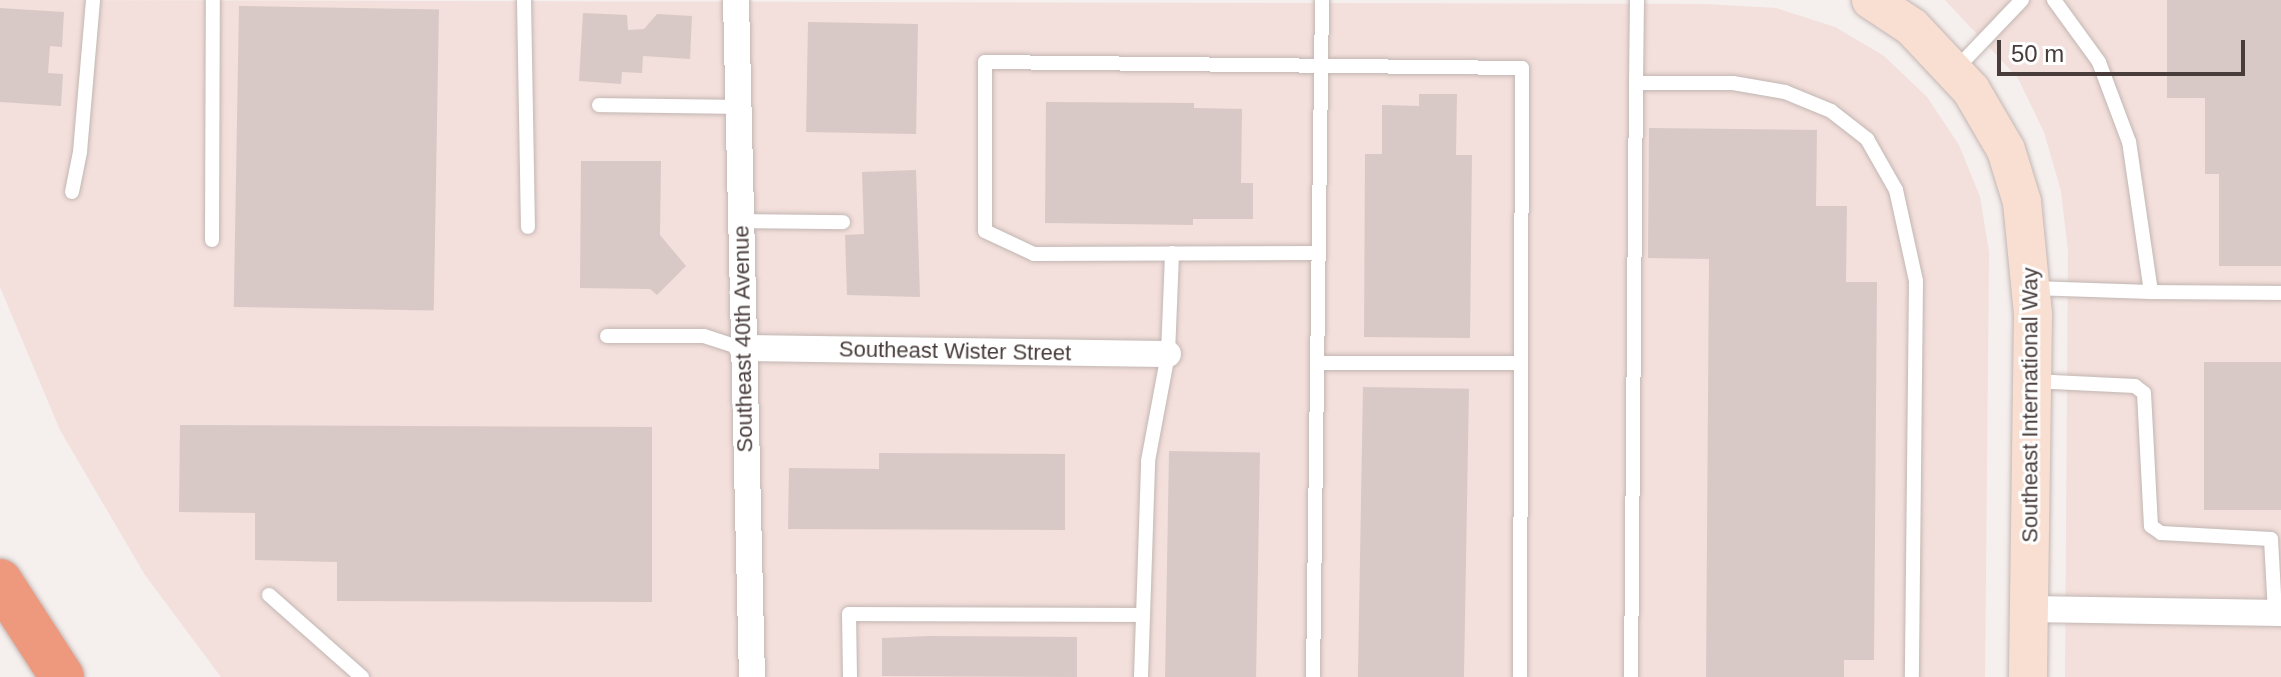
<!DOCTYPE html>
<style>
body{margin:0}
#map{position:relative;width:2281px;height:677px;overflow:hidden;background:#f5efed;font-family:Helvetica,sans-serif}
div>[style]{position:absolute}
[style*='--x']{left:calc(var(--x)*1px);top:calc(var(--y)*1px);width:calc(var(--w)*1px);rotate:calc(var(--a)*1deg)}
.commercial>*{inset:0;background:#f3dfdb}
.building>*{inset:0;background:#d8c9c6;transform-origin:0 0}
.roads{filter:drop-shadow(0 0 2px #c2b6b3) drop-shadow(0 0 2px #c2b6b3)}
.lane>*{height:14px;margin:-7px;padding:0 7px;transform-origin:7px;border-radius:7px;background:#fff}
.street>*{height:26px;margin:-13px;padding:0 13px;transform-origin:13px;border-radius:13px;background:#fff}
.secondary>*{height:38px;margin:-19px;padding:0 19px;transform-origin:19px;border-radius:19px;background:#f9dfd2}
.highway>*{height:44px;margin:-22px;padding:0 22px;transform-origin:22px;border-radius:22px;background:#ee987e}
span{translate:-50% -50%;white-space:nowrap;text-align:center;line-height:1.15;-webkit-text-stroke:6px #fff;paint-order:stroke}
.street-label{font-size:22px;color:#493d3b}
.scale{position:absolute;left:1997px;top:40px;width:248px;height:36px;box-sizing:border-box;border:4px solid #493d3b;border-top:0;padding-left:10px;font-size:24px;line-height:28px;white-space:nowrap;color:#493d3b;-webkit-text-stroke:6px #fff;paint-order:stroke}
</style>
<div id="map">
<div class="commercial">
<div style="clip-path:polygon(0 0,1705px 4px,1776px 8px,1835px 27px,1884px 56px,1927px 97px,1959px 145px,1980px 197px,1989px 252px,1985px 677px,221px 677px,145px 575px,60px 430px,0 287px)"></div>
<div style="clip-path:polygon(1945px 0,2281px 0,2281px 677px,2065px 677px,2068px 251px,2061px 191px,2044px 132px,2018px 78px)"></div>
</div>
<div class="building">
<div style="clip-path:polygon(2167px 0,2281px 0,2281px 266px,2219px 266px,2219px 174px,2205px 174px,2205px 98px,2167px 98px)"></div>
<div style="left:239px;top:6px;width:200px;height:301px;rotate:1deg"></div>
<div style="clip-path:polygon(0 8px,64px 12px,62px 47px,50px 46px,48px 73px,63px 74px,61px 106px,0 102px)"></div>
<div style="clip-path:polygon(583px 13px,627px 15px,628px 30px,644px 29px,657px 14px,692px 16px,690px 59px,643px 56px,642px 73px,622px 72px,621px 84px,579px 81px)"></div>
<div style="left:808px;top:22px;width:110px;height:110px;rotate:1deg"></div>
<div style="clip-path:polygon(1419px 94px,1457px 94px,1456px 155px,1472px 155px,1470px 338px,1364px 337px,1365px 154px,1382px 154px,1382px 105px,1419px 106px)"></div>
<div style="clip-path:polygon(1046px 102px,1194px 103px,1194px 108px,1242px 109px,1241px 183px,1253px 183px,1253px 219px,1193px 219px,1193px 225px,1045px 223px)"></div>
<div style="clip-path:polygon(1649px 128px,1817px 130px,1816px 206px,1847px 206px,1846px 282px,1877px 282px,1874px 660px,1844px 660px,1844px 677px,1706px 677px,1709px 259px,1648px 258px)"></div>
<div style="clip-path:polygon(581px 161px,661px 161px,660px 235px,686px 266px,657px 295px,650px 289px,580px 288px)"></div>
<div style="clip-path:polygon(916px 170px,920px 297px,847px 295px,845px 235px,864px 234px,862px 172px)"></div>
<div style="left:2204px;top:362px;width:77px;height:148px"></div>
<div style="left:1363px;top:387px;width:106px;height:290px;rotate:1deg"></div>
<div style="clip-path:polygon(180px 425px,652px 427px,652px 602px,337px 601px,337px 562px,255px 560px,255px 513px,179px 512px)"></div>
<div style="left:1169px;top:451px;width:91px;height:226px;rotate:1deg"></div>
<div style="clip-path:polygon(879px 453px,1065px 454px,1065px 530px,788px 529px,789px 468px,879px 469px)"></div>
<div style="clip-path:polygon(930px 636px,1077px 637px,1077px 677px,882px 676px,882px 638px)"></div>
</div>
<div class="roads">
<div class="lane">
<div style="--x:524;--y:0;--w:227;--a:89"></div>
<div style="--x:1637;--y:0;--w:83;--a:90.7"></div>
<div style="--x:1636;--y:83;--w:97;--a:0"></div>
<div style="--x:1733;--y:83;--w:53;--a:9.8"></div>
<div style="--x:1785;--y:92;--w:50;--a:22.4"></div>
<div style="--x:1831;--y:111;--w:46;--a:37.9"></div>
<div style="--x:1867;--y:139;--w:59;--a:60.4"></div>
<div style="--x:1896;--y:190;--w:93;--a:77.6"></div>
<div style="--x:1916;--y:281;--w:396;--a:90.6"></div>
<div style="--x:1955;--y:70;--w:97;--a:-46.3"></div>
<div style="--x:599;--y:105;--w:138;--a:0.8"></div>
<div style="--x:72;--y:192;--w:41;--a:-78.7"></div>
<div style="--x:80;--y:152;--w:153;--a:-85.1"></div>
<div style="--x:740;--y:221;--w:103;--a:0.6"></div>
<div style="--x:212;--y:240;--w:240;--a:-89.8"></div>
<div style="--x:1319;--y:253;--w:285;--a:179.8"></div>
<div style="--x:1034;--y:254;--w:54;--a:-154.9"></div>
<div style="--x:985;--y:231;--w:169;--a:-90"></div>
<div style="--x:985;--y:62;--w:537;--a:0.64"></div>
<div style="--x:1522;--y:68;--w:609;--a:90.19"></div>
<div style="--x:2032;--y:288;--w:119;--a:1.9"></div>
<div style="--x:2151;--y:292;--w:152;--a:-98.3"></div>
<div style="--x:2129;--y:142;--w:85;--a:-110.6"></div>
<div style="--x:2099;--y:62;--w:77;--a:-126"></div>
<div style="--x:2151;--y:292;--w:130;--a:0.4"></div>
<div style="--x:607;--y:336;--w:97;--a:0"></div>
<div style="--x:704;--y:336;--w:40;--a:18"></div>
<div style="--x:1317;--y:363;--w:204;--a:0"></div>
<div style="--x:2032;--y:381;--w:103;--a:2.8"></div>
<div style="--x:2135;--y:386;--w:11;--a:38"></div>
<div style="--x:2144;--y:393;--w:133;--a:87"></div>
<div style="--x:2151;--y:526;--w:12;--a:35"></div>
<div style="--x:2161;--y:533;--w:110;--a:3.1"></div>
<div style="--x:2271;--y:539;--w:74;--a:86.9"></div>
<div style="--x:269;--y:595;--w:124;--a:41.4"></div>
<div style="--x:850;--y:677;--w:63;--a:-90.9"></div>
<div style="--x:849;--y:614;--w:294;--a:0.2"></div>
<div style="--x:1141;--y:677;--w:216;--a:-88.1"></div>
<div style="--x:1148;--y:461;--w:109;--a:-79.4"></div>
<div style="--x:1168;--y:354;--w:101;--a:-87.7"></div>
<div style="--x:1313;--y:677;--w:677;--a:-89.24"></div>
<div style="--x:1631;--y:677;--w:594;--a:-89.52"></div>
</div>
<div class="street">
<div style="--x:736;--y:0;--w:677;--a:88.65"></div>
<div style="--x:742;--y:348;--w:426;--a:0.8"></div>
<div style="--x:2029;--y:609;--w:252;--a:0.9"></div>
</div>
<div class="secondary">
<div style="--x:1871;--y:0;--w:49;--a:33.4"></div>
<div style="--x:1912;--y:27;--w:86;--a:46.9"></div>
<div style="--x:1971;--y:90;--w:69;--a:59.7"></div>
<div style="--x:2006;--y:150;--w:54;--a:72.9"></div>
<div style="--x:2022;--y:202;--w:114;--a:84.4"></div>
<div style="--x:2033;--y:315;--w:362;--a:90.8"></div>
</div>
<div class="highway">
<div style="--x:0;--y:581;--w:114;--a:57.1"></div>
</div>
</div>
<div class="street-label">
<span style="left:743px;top:339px;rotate:-91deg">Southeast 40th Avenue</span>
<span style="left:955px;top:351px;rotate:1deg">Southeast Wister Street</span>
<span style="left:2030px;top:405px;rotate:-90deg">Southeast International Way</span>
</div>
<div class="scale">50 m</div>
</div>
